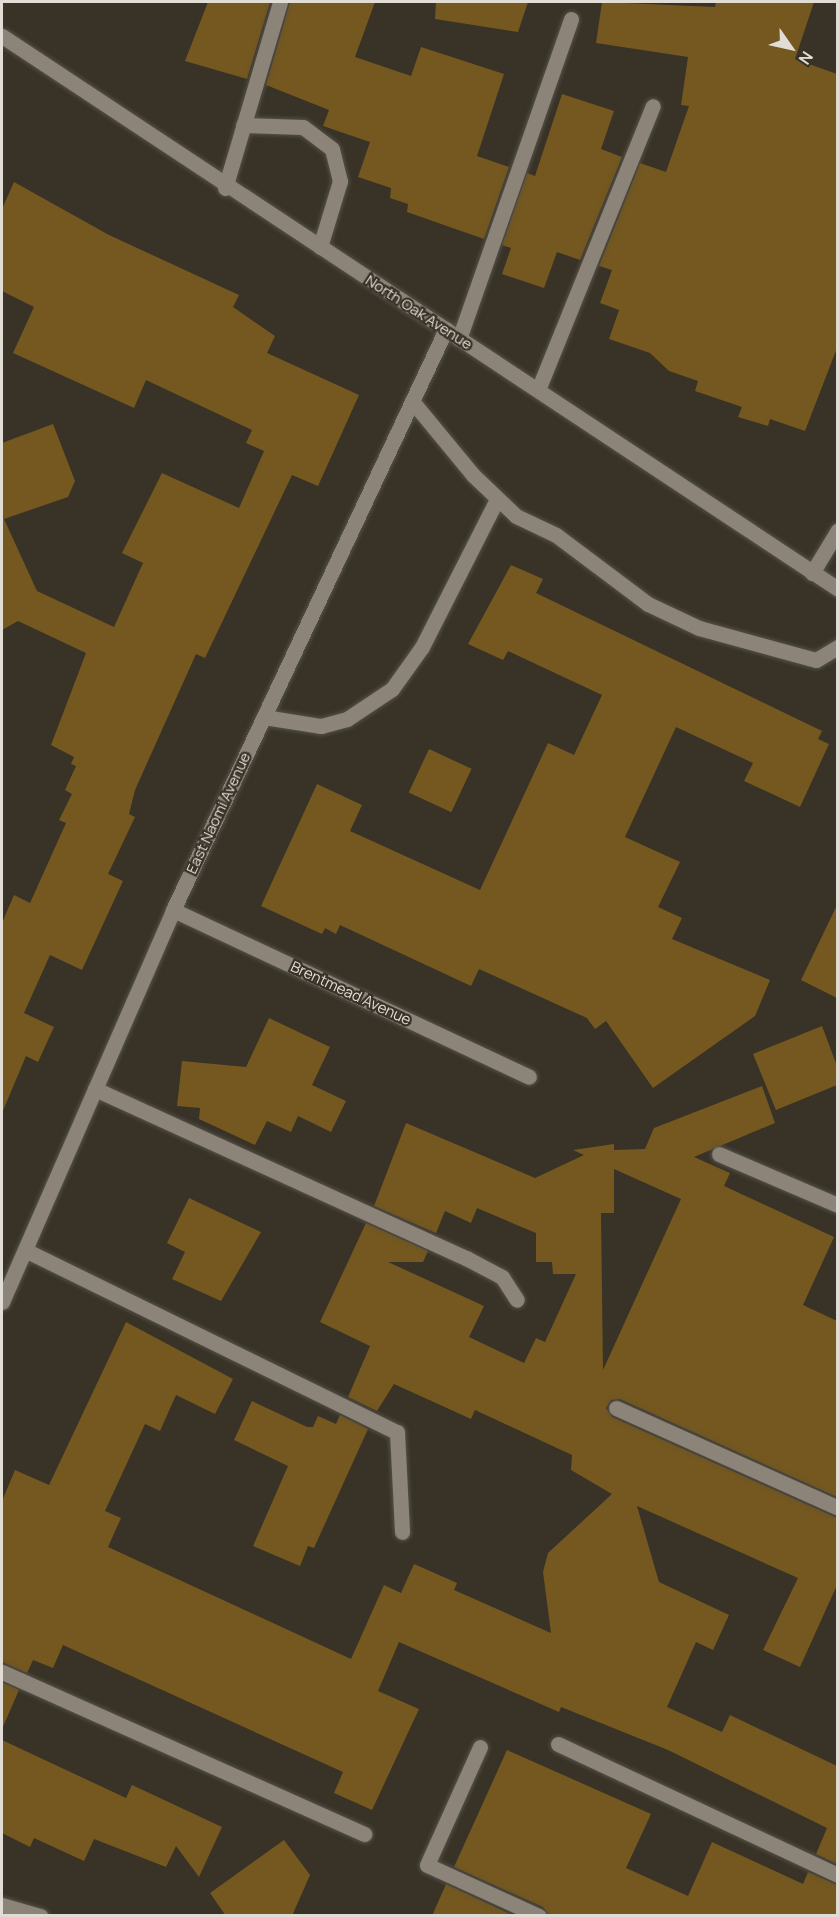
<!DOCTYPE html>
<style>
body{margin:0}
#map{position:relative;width:839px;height:1917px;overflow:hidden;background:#383227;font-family:Manrope,sans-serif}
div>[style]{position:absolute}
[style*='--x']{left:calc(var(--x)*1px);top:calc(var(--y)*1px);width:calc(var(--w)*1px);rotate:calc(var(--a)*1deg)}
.building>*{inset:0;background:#75581f;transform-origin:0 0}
.roads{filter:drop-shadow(0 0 2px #555147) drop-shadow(0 0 2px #555147)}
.service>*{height:15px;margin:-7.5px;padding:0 7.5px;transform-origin:7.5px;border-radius:7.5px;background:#8c8478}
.minor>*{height:15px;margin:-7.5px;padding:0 7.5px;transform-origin:7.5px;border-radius:7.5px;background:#8c8478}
.tertiary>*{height:15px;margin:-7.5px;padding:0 7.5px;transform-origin:7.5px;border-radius:7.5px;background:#8c8478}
span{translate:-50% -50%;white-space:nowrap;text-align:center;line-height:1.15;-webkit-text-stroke:4.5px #383227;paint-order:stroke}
.street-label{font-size:15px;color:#e1ddd6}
.frame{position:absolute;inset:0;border:3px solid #e1ddd6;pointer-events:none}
.north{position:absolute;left:761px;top:18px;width:60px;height:60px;-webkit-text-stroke:4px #383227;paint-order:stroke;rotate:124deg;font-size:16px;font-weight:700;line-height:24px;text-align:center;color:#e1ddd6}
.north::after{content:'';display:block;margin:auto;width:21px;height:27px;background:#e1ddd6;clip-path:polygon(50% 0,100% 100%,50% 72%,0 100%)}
</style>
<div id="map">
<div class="building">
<div style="clip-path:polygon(208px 2px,270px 2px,247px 79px,185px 61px)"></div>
<div style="clip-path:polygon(290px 2px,375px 2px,355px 57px,411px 76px,421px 47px,504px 74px,477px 156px,509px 167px,484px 239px,407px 212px,408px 204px,390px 198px,391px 188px,358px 177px,370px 142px,323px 126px,329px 110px,266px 85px)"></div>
<div style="clip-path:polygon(436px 2px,528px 2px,518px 32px,435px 19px)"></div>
<div style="clip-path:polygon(602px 2px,715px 7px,716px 2px,814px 2px,795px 59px,837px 74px,837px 348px,805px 431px,770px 419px,768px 426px,738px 417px,742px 407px,695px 391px,698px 381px,669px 371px,650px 353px,609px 339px,619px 310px,600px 303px,612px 270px,599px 266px,640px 163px,666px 172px,689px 106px,681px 105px,688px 57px,596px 43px)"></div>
<div style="clip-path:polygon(562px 94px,614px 111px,601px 149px,622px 157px,580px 260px,557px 252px,544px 288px,502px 274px,511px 248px,502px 245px,527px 173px,535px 176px)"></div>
<div style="clip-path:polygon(14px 182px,109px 235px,239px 295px,233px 307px,275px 336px,267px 353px,359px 395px,318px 486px,292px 475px,205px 658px,196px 654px,135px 790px,129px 814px,135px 817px,108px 874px,123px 881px,82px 970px,50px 955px,24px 1013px,54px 1027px,38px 1062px,26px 1056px,2px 1113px,2px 923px,14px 895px,30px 903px,66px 823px,59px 820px,72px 794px,65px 790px,76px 766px,71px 764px,74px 757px,51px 745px,86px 653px,18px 621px,2px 630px,2px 443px,53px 424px,75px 481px,68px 497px,4px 519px,37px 591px,114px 627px,143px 563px,122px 553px,162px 473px,239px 508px,264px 451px,246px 443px,252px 430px,146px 380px,134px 408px,13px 353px,34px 307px,2px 291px,2px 209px)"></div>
<div style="clip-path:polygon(511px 565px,543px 579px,536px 593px,822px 731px,818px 739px,829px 744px,800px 807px,744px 781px,753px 763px,676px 727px,625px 837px,680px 862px,658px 907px,682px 918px,672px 939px,770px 980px,755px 1016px,653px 1088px,606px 1021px,595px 1029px,587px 1018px,479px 969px,471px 986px,340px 925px,336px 934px,325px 928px,322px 934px,261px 906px,317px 784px,362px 805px,350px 831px,480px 890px,548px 743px,574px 755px,602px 695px,508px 651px,503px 660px,468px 644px)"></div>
<div style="left:429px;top:749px;width:47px;height:48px;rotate:25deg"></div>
<div style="clip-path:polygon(837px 905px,837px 998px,801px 980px)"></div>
<div style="clip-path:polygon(269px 1018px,330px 1047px,312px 1085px,346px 1101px,331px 1132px,298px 1116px,291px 1132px,267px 1121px,255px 1145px,199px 1119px,200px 1108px,177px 1106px,182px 1061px,246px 1067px)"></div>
<div style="clip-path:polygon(822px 1026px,837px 1066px,837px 1085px,776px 1110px,753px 1054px)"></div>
<div style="clip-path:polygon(evenodd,762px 1086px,775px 1123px,694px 1157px,730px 1173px,724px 1186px,834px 1237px,803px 1305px,837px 1321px,837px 1497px,620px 1399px,611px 1400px,606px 1408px,612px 1417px,837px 1518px,837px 1585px,800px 1667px,763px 1650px,798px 1578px,637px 1506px,659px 1582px,729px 1615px,713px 1650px,696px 1642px,667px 1707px,722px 1732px,730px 1715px,837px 1766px,837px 1864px,816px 1854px,827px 1828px,668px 1750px,561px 1707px,559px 1712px,399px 1642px,378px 1691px,419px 1709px,372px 1810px,334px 1793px,343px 1772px,63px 1645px,53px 1668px,33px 1660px,27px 1673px,2px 1662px,2px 1501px,15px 1470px,49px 1485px,126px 1322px,233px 1379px,215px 1414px,176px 1395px,160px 1431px,145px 1424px,105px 1511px,121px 1518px,108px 1547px,351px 1659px,384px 1585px,401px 1593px,414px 1564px,457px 1583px,454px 1590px,551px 1633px,543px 1572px,548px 1553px,612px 1494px,571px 1470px,572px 1455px,475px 1410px,471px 1419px,394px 1384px,377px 1411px,348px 1397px,370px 1346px,320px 1322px,366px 1223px,428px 1251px,423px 1262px,388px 1262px,484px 1306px,469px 1337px,524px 1363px,536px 1338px,545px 1342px,576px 1274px,553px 1274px,552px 1262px,536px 1262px,536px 1233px,477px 1208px,471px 1223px,445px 1211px,436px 1233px,374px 1206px,406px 1123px,535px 1178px,584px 1155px,573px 1150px,614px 1144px,614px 1150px,645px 1149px,654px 1128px,762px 1086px,614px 1169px,681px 1199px,603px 1370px,601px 1213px,614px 1213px,614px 1169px)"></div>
<div style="clip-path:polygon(189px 1198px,261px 1232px,221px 1301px,172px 1279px,185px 1252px,167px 1243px)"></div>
<div style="clip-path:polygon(252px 1401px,307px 1427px,313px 1427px,318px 1416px,336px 1424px,340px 1415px,368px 1429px,314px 1548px,308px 1546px,300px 1566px,253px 1546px,288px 1466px,234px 1440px)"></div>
<div style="clip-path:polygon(2px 1682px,19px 1690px,2px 1729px)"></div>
<div style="clip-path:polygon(2px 1740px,126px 1798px,132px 1785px,222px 1827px,199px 1877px,176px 1846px,166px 1867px,94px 1839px,84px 1861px,34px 1838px,30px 1847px,2px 1833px)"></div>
<div style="clip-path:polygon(507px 1750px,651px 1814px,626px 1868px,688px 1896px,712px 1842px,803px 1884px,808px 1872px,837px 1885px,837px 1916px,549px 1916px,543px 1907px,454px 1867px)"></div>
<div style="clip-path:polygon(284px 1840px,310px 1875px,292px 1916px,226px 1916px,210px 1893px)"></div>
<div style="clip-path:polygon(446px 1884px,514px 1916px,432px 1916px)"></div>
</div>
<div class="roads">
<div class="service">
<div style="--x:243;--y:125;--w:60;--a:1.9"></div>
<div style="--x:303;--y:127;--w:36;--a:37"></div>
<div style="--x:332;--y:149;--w:33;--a:76"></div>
<div style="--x:340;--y:181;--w:69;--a:106.9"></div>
<div style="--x:225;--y:188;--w:194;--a:-73.5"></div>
<div style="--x:459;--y:339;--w:339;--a:-70.7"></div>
<div style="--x:538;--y:390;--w:306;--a:-68"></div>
<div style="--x:412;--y:401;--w:96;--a:50.5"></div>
<div style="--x:473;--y:475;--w:59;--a:43.6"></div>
<div style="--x:516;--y:516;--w:44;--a:25.4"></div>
<div style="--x:556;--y:535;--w:115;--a:36.9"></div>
<div style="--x:648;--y:604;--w:56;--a:25.2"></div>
<div style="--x:699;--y:628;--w:121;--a:15.3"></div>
<div style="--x:816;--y:660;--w:26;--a:-31"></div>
<div style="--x:264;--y:717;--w:58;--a:9"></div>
<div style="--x:321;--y:726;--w:27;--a:-15"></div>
<div style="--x:347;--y:719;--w:54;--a:-33.7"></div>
<div style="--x:392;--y:689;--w:52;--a:-54.5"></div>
<div style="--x:422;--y:647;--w:166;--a:-63.1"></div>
<div style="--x:95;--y:1089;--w:408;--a:24.5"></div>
<div style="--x:466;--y:1258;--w:41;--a:27.8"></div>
<div style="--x:502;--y:1277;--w:27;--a:57"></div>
<div style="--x:719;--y:1154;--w:129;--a:23.2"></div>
<div style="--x:25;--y:1250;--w:414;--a:26.1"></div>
<div style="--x:397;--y:1432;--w:100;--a:87.1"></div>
<div style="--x:616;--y:1408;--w:243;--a:24.2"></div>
<div style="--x:2;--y:1672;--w:397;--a:24.1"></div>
<div style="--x:558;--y:1744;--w:309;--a:25.1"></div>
<div style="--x:480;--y:1747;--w:129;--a:114.2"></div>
<div style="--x:427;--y:1865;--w:123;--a:24.5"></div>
</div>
<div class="minor">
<div style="--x:812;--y:573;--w:50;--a:-58.8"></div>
<div style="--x:173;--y:910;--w:393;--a:25.1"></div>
<div style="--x:2;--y:1905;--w:40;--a:16"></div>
</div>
<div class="tertiary">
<div style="--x:2;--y:36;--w:1002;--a:33.48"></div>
<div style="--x:2;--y:1302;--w:428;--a:-66.4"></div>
<div style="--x:173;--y:910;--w:642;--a:-64.83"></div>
</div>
</div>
<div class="street-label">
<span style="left:419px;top:312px;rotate:33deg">North Oak Avenue</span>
<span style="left:218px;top:813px;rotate:-65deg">East Naomi Avenue</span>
<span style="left:351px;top:993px;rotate:25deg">Brentmead Avenue</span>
</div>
<div class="frame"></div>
<div class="north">N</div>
</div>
